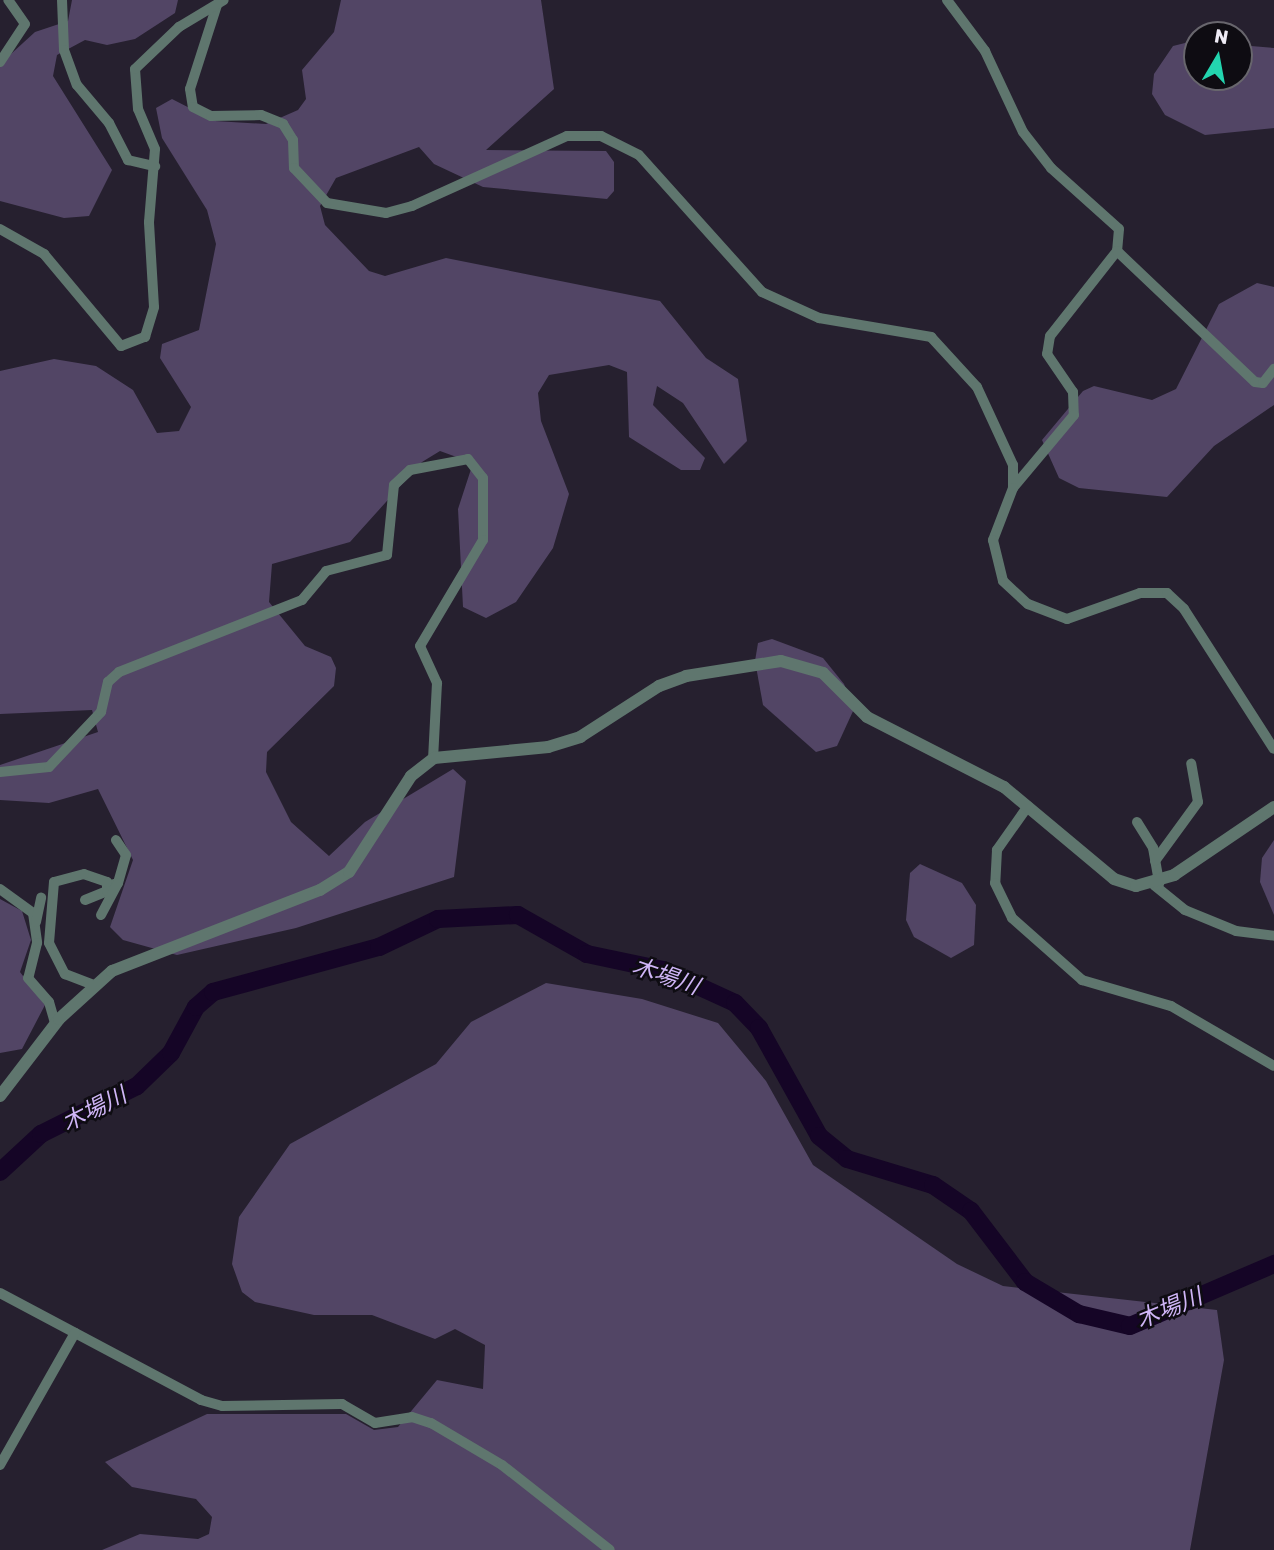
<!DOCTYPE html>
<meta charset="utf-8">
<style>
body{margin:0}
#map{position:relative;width:1274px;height:1550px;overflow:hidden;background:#26202f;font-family:Rubik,"Noto Sans JP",sans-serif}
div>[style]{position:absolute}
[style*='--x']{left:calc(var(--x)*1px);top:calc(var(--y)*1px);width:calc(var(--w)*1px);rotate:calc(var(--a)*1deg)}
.green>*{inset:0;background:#524565}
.river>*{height:18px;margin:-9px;padding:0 9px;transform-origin:9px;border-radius:9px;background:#150526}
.minor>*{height:10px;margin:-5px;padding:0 5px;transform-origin:5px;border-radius:5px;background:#5f766e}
.tertiary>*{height:12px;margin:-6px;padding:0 6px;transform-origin:6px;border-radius:6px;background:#5f766e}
span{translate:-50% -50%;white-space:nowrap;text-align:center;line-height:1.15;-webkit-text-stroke:5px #0e0c12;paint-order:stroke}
.water-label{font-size:23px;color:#cfb5f7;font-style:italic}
.north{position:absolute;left:1183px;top:21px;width:70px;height:70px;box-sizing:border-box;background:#0e0c12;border:2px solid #68666d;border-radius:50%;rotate:10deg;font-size:19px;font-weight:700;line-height:28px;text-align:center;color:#efecf6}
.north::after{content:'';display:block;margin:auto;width:24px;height:32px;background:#23d5af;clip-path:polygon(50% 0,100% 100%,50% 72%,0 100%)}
</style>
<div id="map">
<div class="green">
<div style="clip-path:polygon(72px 0,178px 0,175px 13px,135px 39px,107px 45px,85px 40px,57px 55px,53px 76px,112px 170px,89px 216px,64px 218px,0 201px,0 64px,35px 32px,68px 21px)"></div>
<div style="clip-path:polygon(341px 0,541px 0,554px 89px,486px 150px,606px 151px,614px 162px,614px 191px,607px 199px,483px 187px,434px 164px,419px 147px,336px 178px,320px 206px,325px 225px,369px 271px,385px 276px,446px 258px,660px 301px,706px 358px,738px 379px,747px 441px,724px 464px,683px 403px,657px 386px,653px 405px,705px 458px,700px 470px,681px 470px,629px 437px,627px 372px,609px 365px,549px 375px,538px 393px,541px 421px,569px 494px,553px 548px,516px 602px,486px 618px,463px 607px,458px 509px,473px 463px,440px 451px,422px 462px,350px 542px,272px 564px,269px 602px,305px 646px,331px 657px,336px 668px,334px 686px,267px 752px,266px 772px,291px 822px,329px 856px,365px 822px,453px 769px,466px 781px,454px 877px,296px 928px,177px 955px,123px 940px,110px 927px,133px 860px,98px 789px,49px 803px,0 800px,0 765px,98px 732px,92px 710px,0 714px,0 371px,54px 359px,96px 366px,133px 390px,157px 433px,179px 431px,191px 407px,160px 358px,162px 344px,199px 330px,216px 244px,207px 210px,162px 138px,156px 108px,172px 99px,215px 121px,266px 124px,298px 110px,306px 99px,302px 70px,334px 32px)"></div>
<div style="clip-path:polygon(1197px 40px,1197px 77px,1239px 77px,1239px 45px,1274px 48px,1274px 128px,1205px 135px,1165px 115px,1152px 94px,1154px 74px,1173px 46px)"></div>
<div style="clip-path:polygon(1257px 283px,1274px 287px,1274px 405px,1214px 446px,1167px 497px,1079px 488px,1059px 478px,1042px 440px,1083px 391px,1094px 386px,1152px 400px,1176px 389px,1219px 304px)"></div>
<div style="clip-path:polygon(772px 639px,823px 658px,844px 684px,854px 709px,837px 746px,816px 752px,763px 705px,755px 661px,758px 643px)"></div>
<div style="clip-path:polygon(1274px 840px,1274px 915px,1260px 882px,1262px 858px)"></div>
<div style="clip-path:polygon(920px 864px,962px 883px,976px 905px,974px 945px,951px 958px,914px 937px,906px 920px,910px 873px)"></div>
<div style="clip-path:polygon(0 899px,22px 911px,31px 940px,20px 972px,45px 1005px,22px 1049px,0 1053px)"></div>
<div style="clip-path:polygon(546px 983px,642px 999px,718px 1023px,766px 1081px,813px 1165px,957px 1264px,1003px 1286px,1217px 1310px,1224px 1360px,1190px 1550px,102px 1550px,140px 1534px,198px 1539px,209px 1534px,212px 1517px,196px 1499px,132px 1487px,105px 1462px,207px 1414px,346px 1414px,374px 1430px,398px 1427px,437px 1380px,483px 1389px,485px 1345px,455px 1329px,435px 1339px,372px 1315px,314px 1315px,255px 1302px,242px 1292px,232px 1264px,239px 1217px,290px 1144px,436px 1064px,471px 1022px)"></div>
</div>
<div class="river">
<div style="--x:0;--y:1172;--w:56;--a:-42.8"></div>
<div style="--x:41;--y:1134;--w:107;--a:-26.6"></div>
<div style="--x:137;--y:1086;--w:47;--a:-44.1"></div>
<div style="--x:171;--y:1053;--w:52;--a:-61.5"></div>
<div style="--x:196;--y:1007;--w:23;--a:-41"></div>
<div style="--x:213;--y:992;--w:172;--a:-15.2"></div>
<div style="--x:379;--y:947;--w:65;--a:-25.4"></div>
<div style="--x:438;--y:919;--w:80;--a:-2.9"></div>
<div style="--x:518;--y:915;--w:79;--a:29.5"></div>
<div style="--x:587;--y:954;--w:78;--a:11.9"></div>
<div style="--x:663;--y:970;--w:79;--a:24.6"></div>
<div style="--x:735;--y:1003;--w:35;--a:46"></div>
<div style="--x:759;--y:1028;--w:124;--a:60.9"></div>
<div style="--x:819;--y:1136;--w:36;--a:39"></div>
<div style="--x:847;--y:1159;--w:90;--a:16.8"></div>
<div style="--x:933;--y:1185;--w:46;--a:34.4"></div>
<div style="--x:971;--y:1211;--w:89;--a:52.7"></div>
<div style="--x:1025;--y:1282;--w:63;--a:30.7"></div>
<div style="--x:1079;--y:1314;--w:52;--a:13.2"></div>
<div style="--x:1130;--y:1326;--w:157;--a:-23.3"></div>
</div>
<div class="minor">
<div style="--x:62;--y:0;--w:50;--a:87.7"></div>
<div style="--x:64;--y:50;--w:37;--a:70"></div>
<div style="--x:77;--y:85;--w:50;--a:49.9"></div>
<div style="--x:109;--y:123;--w:42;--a:62.8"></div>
<div style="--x:128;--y:160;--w:28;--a:13"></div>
<div style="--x:947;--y:0;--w:64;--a:53.3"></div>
<div style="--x:985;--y:51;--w:89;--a:64.9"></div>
<div style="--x:1023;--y:132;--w:46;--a:52.1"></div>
<div style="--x:1051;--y:168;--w:91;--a:41.9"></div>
<div style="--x:1119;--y:229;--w:22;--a:95"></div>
<div style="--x:1117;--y:251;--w:108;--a:128.2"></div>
<div style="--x:1050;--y:336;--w:18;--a:99"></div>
<div style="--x:1047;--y:354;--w:46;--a:55.6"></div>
<div style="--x:1073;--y:392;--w:23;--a:88"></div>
<div style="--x:1074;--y:415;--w:95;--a:129.9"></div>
<div style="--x:217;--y:5;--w:88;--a:107.8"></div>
<div style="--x:190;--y:89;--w:18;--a:81"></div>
<div style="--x:193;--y:107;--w:20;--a:27"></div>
<div style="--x:211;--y:116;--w:50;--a:-1.1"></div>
<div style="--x:261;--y:115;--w:24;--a:22"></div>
<div style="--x:283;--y:124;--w:19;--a:58"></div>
<div style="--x:293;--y:140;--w:28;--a:88"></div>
<div style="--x:294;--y:168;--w:48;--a:46.7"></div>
<div style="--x:327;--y:203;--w:60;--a:9.6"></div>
<div style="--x:386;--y:213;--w:27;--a:-15"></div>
<div style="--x:412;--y:206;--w:170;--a:-24.3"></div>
<div style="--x:567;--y:136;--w:34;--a:0"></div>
<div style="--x:601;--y:136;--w:42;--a:26.6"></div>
<div style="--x:639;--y:155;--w:184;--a:48.1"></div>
<div style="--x:762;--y:292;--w:63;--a:24.5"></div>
<div style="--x:819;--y:318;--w:114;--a:9.6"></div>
<div style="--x:931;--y:337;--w:68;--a:47.4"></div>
<div style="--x:977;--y:387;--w:86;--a:65.2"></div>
<div style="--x:1013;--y:465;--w:23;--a:90"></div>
<div style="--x:1013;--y:488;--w:56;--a:111"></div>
<div style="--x:993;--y:540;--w:42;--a:76.3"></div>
<div style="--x:1003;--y:581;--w:34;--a:43"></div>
<div style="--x:1028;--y:604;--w:42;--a:21"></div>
<div style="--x:1067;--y:619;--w:77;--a:-19.6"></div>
<div style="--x:1140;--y:593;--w:27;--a:0"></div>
<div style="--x:1167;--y:593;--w:23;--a:43"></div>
<div style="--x:1184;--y:609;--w:166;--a:57.3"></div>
<div style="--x:0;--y:62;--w:45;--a:-56.7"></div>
<div style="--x:25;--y:24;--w:29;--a:-125"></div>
<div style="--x:0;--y:229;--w:51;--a:29.6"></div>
<div style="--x:44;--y:254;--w:120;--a:50.1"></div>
<div style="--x:121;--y:346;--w:26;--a:-21"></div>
<div style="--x:145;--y:337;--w:31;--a:-73"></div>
<div style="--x:154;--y:307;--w:85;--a:-93.4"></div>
<div style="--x:149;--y:222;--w:73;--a:-85.3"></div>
<div style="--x:155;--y:149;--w:43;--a:-113"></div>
<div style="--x:138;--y:109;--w:40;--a:-94.3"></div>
<div style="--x:135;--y:69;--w:61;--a:-43.7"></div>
<div style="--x:179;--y:27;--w:52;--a:-31"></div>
<div style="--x:1117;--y:251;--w:190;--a:43.5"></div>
<div style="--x:1255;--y:382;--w:8;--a:7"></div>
<div style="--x:1263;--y:383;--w:18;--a:-52"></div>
<div style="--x:0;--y:772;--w:49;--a:-5.8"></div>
<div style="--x:49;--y:767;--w:76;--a:-46.6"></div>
<div style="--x:101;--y:712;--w:31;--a:-77"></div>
<div style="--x:108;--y:682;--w:15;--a:-42"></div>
<div style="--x:119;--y:672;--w:197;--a:-21.5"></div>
<div style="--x:302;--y:600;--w:38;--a:-50"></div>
<div style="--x:326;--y:571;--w:63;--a:-14.7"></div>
<div style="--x:387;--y:555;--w:70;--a:-84.3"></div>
<div style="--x:394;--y:485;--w:22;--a:-43"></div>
<div style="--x:410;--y:470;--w:59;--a:-10.7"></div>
<div style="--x:468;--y:459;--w:24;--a:52"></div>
<div style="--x:483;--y:478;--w:62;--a:90"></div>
<div style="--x:483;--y:540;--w:123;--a:120.7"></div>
<div style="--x:420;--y:646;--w:41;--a:65.3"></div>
<div style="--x:437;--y:683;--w:76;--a:93"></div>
<div style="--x:1028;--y:806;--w:54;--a:125.2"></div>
<div style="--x:997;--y:850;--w:33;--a:93"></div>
<div style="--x:995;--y:883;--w:39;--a:64"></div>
<div style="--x:1012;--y:918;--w:94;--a:41.5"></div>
<div style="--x:1082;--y:980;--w:93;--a:16.3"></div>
<div style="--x:1171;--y:1006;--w:119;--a:30.2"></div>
<div style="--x:1137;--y:822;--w:31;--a:58"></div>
<div style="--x:1153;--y:848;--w:36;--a:80"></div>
<div style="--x:1155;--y:861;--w:73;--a:-53.9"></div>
<div style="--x:1198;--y:802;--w:39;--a:-100"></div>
<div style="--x:1154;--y:885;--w:40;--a:39"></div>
<div style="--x:1185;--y:910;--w:55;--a:22.4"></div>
<div style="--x:1236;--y:931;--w:38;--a:7"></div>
<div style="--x:107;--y:886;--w:11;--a:-15"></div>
<div style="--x:118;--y:883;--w:29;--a:-74"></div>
<div style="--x:126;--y:855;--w:18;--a:-124"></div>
<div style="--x:0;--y:889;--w:41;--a:36"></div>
<div style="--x:33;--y:913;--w:30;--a:82"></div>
<div style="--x:37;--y:943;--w:36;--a:104"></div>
<div style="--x:28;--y:978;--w:32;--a:49"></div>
<div style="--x:49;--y:1002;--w:22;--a:74"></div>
<div style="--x:85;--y:900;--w:24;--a:-22"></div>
<div style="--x:107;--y:891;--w:9;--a:-90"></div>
<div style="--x:107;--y:882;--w:24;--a:-161"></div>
<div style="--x:84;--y:874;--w:31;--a:165"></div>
<div style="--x:54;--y:882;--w:61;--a:94.7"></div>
<div style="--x:49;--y:943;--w:35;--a:63"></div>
<div style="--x:65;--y:974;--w:30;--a:21"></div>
<div style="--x:101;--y:915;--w:36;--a:-62"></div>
<div style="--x:36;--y:922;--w:25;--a:-78"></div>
<div style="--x:0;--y:1293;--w:228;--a:28"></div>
<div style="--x:201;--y:1400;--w:22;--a:16"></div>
<div style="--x:222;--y:1406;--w:120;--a:-1"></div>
<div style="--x:342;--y:1404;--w:38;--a:30"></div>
<div style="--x:375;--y:1423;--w:37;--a:-9"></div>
<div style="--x:412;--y:1417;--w:20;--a:18"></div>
<div style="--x:431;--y:1423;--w:82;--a:30.6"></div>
<div style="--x:502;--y:1465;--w:137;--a:38.2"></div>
<div style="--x:0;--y:1465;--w:152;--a:-60.4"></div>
</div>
<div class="tertiary">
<div style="--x:0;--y:1096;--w:97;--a:-52.5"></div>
<div style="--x:59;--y:1019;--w:72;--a:-42.2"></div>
<div style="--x:112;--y:971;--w:223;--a:-21.3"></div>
<div style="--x:320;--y:890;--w:34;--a:-32"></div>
<div style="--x:349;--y:872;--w:114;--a:-57.1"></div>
<div style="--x:411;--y:776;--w:29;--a:-38"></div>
<div style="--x:434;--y:758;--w:115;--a:-5.5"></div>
<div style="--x:548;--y:747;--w:34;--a:-17"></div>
<div style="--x:580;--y:737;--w:94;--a:-32.8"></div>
<div style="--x:659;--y:686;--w:29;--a:-20"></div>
<div style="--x:686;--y:676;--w:96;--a:-9"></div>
<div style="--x:781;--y:661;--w:44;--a:15.9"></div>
<div style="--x:823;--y:673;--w:62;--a:45"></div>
<div style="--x:867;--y:717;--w:154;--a:27.1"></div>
<div style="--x:1004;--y:787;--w:143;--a:39.9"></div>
<div style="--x:1114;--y:879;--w:23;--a:18"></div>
<div style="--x:1136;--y:886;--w:40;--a:-16"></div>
<div style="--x:1174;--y:875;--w:121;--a:-34.2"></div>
</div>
<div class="water-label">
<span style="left:666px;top:976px;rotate:19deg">木場川</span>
<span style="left:94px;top:1109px;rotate:-27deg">木場川</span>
<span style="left:1169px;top:1308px;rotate:-22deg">木場川</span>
</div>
<div class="north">N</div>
</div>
